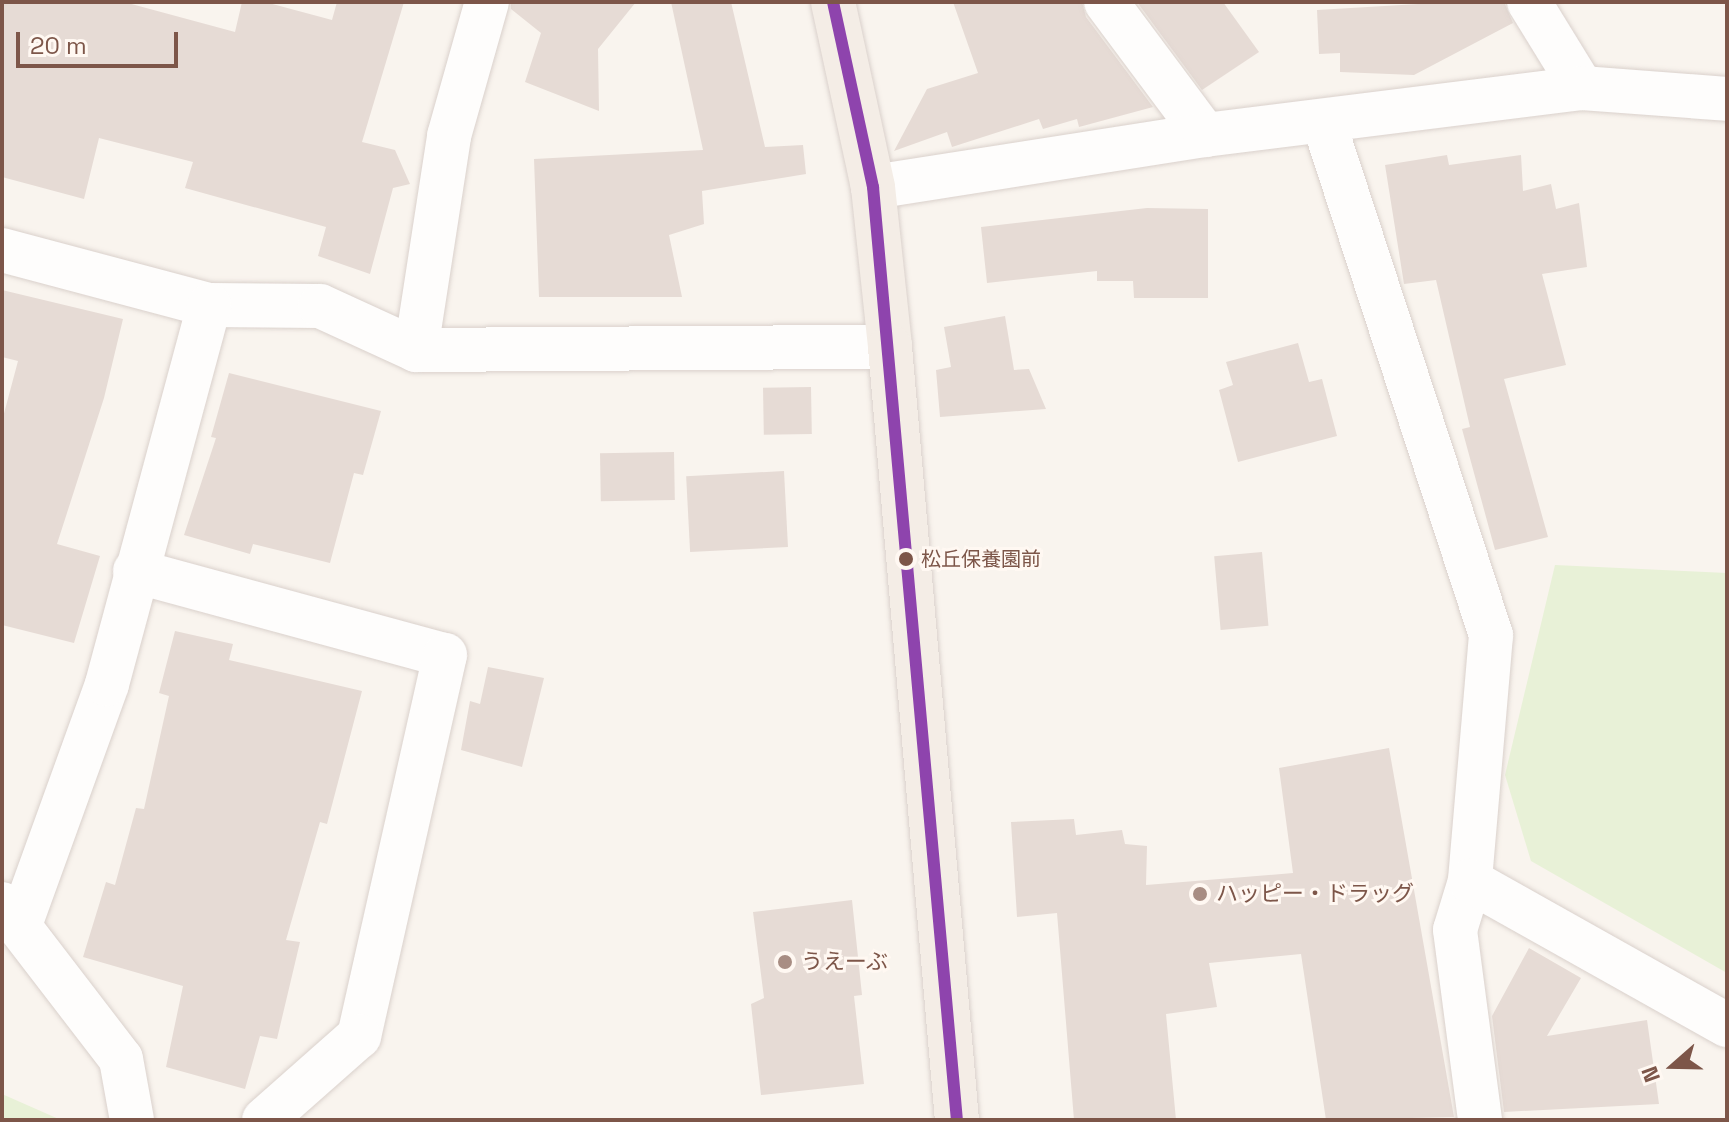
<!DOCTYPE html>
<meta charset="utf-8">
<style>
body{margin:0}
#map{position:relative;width:1729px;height:1122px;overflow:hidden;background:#f9f4ee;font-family:"Space Grotesk","Noto Sans JP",sans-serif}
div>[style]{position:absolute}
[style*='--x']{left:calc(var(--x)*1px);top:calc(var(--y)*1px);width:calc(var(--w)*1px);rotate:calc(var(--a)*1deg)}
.green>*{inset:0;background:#e8f1d7}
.building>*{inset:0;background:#e6dbd5;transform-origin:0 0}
.roads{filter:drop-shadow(0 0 2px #dad1cc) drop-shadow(0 0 2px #dad1cc)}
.minor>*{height:44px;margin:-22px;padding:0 22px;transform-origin:22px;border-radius:22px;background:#fefdfc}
.major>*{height:44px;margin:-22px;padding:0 22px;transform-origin:22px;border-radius:22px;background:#f4ede6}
.bus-1>*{height:12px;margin:-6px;padding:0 6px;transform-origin:6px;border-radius:6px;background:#8e44ad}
.dots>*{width:22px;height:22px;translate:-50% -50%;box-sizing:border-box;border:4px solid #fff8f2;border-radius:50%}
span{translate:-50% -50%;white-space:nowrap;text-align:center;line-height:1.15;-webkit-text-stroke:6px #fff8f2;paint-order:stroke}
.bus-label{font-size:20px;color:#7d5649}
.left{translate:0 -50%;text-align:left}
.poi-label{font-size:22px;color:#7d5649}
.frame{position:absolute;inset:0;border:4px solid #7d5649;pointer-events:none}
.north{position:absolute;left:1633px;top:1026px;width:80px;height:80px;-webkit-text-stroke:6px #fff8f2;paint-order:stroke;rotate:250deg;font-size:22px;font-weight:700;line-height:32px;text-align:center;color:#7d5649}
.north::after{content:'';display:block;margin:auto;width:28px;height:36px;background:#7d5649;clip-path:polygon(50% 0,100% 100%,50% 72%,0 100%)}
.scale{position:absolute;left:16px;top:32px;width:162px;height:36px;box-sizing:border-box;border:4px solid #7d5649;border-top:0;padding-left:10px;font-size:24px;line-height:28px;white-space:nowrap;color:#7d5649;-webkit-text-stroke:6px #fff8f2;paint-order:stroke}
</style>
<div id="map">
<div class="green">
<div style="clip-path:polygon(1555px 565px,1727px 573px,1727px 973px,1531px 861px,1505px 775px)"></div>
<div style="clip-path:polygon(2px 1094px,61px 1120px,2px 1120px)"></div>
</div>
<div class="building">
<div style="clip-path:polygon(2px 2px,124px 2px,235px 32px,242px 2px,265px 2px,332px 20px,337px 2px,404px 2px,362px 142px,395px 150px,410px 184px,393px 188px,370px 274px,318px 256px,326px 227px,185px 188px,193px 162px,99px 138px,84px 199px,2px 177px)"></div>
<div style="clip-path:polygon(511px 2px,636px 2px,598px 49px,599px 111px,525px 82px,541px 33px,511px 9px)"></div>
<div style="clip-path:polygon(671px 2px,731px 2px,765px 147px,803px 145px,806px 174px,702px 191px,704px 224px,669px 235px,682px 297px,539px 297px,534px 159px,703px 150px)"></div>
<div style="clip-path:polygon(953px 2px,1082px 2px,1086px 17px,1153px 107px,1079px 127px,1077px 119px,1043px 129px,1039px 119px,952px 147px,947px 132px,894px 151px,927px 89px,978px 73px)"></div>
<div style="clip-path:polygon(1137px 2px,1223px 2px,1259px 52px,1202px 90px)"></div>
<div style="clip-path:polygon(1452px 2px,1504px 2px,1513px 23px,1414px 75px,1340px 72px,1340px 53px,1319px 54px,1317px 10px)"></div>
<div style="clip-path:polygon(1447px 155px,1449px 165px,1521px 155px,1523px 191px,1551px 184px,1556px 209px,1579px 203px,1587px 267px,1542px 274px,1566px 365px,1504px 379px,1548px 537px,1495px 550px,1462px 429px,1470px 427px,1436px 280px,1404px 284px,1385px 165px)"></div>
<div style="clip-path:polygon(1147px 208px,1208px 209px,1208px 298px,1134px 298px,1133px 281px,1097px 281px,1097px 271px,987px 283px,981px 227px)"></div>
<div style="clip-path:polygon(2px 290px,123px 319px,104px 398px,57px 544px,100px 556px,74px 643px,2px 625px,2px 421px,18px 361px,2px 357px)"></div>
<div style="clip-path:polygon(1005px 316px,1014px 370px,1029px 369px,1046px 409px,940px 417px,936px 370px,951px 367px,944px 327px)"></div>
<div style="clip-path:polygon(1298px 343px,1309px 382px,1322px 379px,1337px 436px,1238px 462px,1219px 390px,1233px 385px,1226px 362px)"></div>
<div style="clip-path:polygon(229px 373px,381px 411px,363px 475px,354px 473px,330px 563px,253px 544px,250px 554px,184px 535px,216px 438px,211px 437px)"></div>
<div style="left:811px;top:387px;width:47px;height:48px;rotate:89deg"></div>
<div style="left:674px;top:452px;width:48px;height:74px;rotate:89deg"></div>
<div style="left:784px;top:471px;width:76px;height:98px;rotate:87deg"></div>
<div style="left:1262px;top:552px;width:74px;height:48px;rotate:85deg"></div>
<div style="clip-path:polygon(175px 631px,233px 644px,229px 660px,362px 691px,327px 824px,320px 822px,286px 940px,300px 942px,277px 1039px,260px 1036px,245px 1089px,166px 1067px,183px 986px,83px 957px,106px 882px,115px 885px,136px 808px,144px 809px,169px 696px,159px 693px)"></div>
<div style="clip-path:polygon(488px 667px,544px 678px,522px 767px,461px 750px,470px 701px,480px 704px)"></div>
<div style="clip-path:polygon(1389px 748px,1454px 1117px,1326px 1120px,1301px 954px,1209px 963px,1217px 1007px,1166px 1014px,1176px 1120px,1074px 1120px,1057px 913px,1017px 917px,1011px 822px,1074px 819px,1076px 835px,1122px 830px,1125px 844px,1147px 846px,1146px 885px,1293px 873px,1279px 768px)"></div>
<div style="clip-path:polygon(852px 900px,862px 995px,854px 996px,864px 1084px,761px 1095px,751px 1004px,764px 998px,753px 912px)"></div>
<div style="clip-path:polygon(1529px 948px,1581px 978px,1547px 1036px,1647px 1020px,1659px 1104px,1504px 1112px,1492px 1016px)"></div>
</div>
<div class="roads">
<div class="minor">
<div style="--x:1106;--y:2;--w:166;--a:53.3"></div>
<div style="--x:1529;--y:2;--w:101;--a:58.4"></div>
<div style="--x:1324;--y:123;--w:539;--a:71.94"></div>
<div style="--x:1491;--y:635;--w:247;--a:94.9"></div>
<div style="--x:1470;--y:881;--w:51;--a:107"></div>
<div style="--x:1455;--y:930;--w:192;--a:82.5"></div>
<div style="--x:873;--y:187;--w:336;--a:-8.9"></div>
<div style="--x:1205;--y:135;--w:380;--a:-7.1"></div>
<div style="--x:1582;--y:88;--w:145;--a:4.3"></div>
<div style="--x:2;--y:250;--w:214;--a:14.9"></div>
<div style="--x:209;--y:305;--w:111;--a:0.5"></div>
<div style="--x:320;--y:306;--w:106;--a:24.6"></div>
<div style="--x:416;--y:350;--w:474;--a:-0.4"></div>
<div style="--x:416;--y:350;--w:217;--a:-81.2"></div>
<div style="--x:449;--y:136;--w:139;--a:-74.2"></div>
<div style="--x:135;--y:571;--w:321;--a:15.2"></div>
<div style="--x:445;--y:655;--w:391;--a:102.7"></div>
<div style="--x:359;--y:1036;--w:127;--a:138.5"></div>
<div style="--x:1470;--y:881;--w:295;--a:29.3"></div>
<div style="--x:2;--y:904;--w:195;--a:52.5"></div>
<div style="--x:121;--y:1059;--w:62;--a:79.8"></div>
<div style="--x:21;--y:922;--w:253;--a:-70.1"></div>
<div style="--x:107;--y:684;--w:392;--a:-74.9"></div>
</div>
<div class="major">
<div style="--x:833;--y:2;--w:189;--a:77.8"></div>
<div style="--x:873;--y:187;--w:161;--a:83.9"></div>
<div style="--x:890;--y:347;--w:776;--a:85.05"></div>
</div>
</div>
<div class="bus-1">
<div style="--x:833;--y:2;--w:189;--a:77.8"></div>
<div style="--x:873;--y:187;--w:937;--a:84.86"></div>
</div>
<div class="dots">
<div style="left:906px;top:559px;background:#7d5649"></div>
<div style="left:1200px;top:894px;background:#a88d83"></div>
<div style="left:785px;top:962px;background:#a88d83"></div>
</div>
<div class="bus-label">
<span class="left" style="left:921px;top:559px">松丘保養園前</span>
</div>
<div class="poi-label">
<span class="left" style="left:1216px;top:894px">ハッピー・ドラッグ</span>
<span class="left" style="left:801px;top:962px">うえーぶ</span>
</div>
<div class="frame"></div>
<div class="north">N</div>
<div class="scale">20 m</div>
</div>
